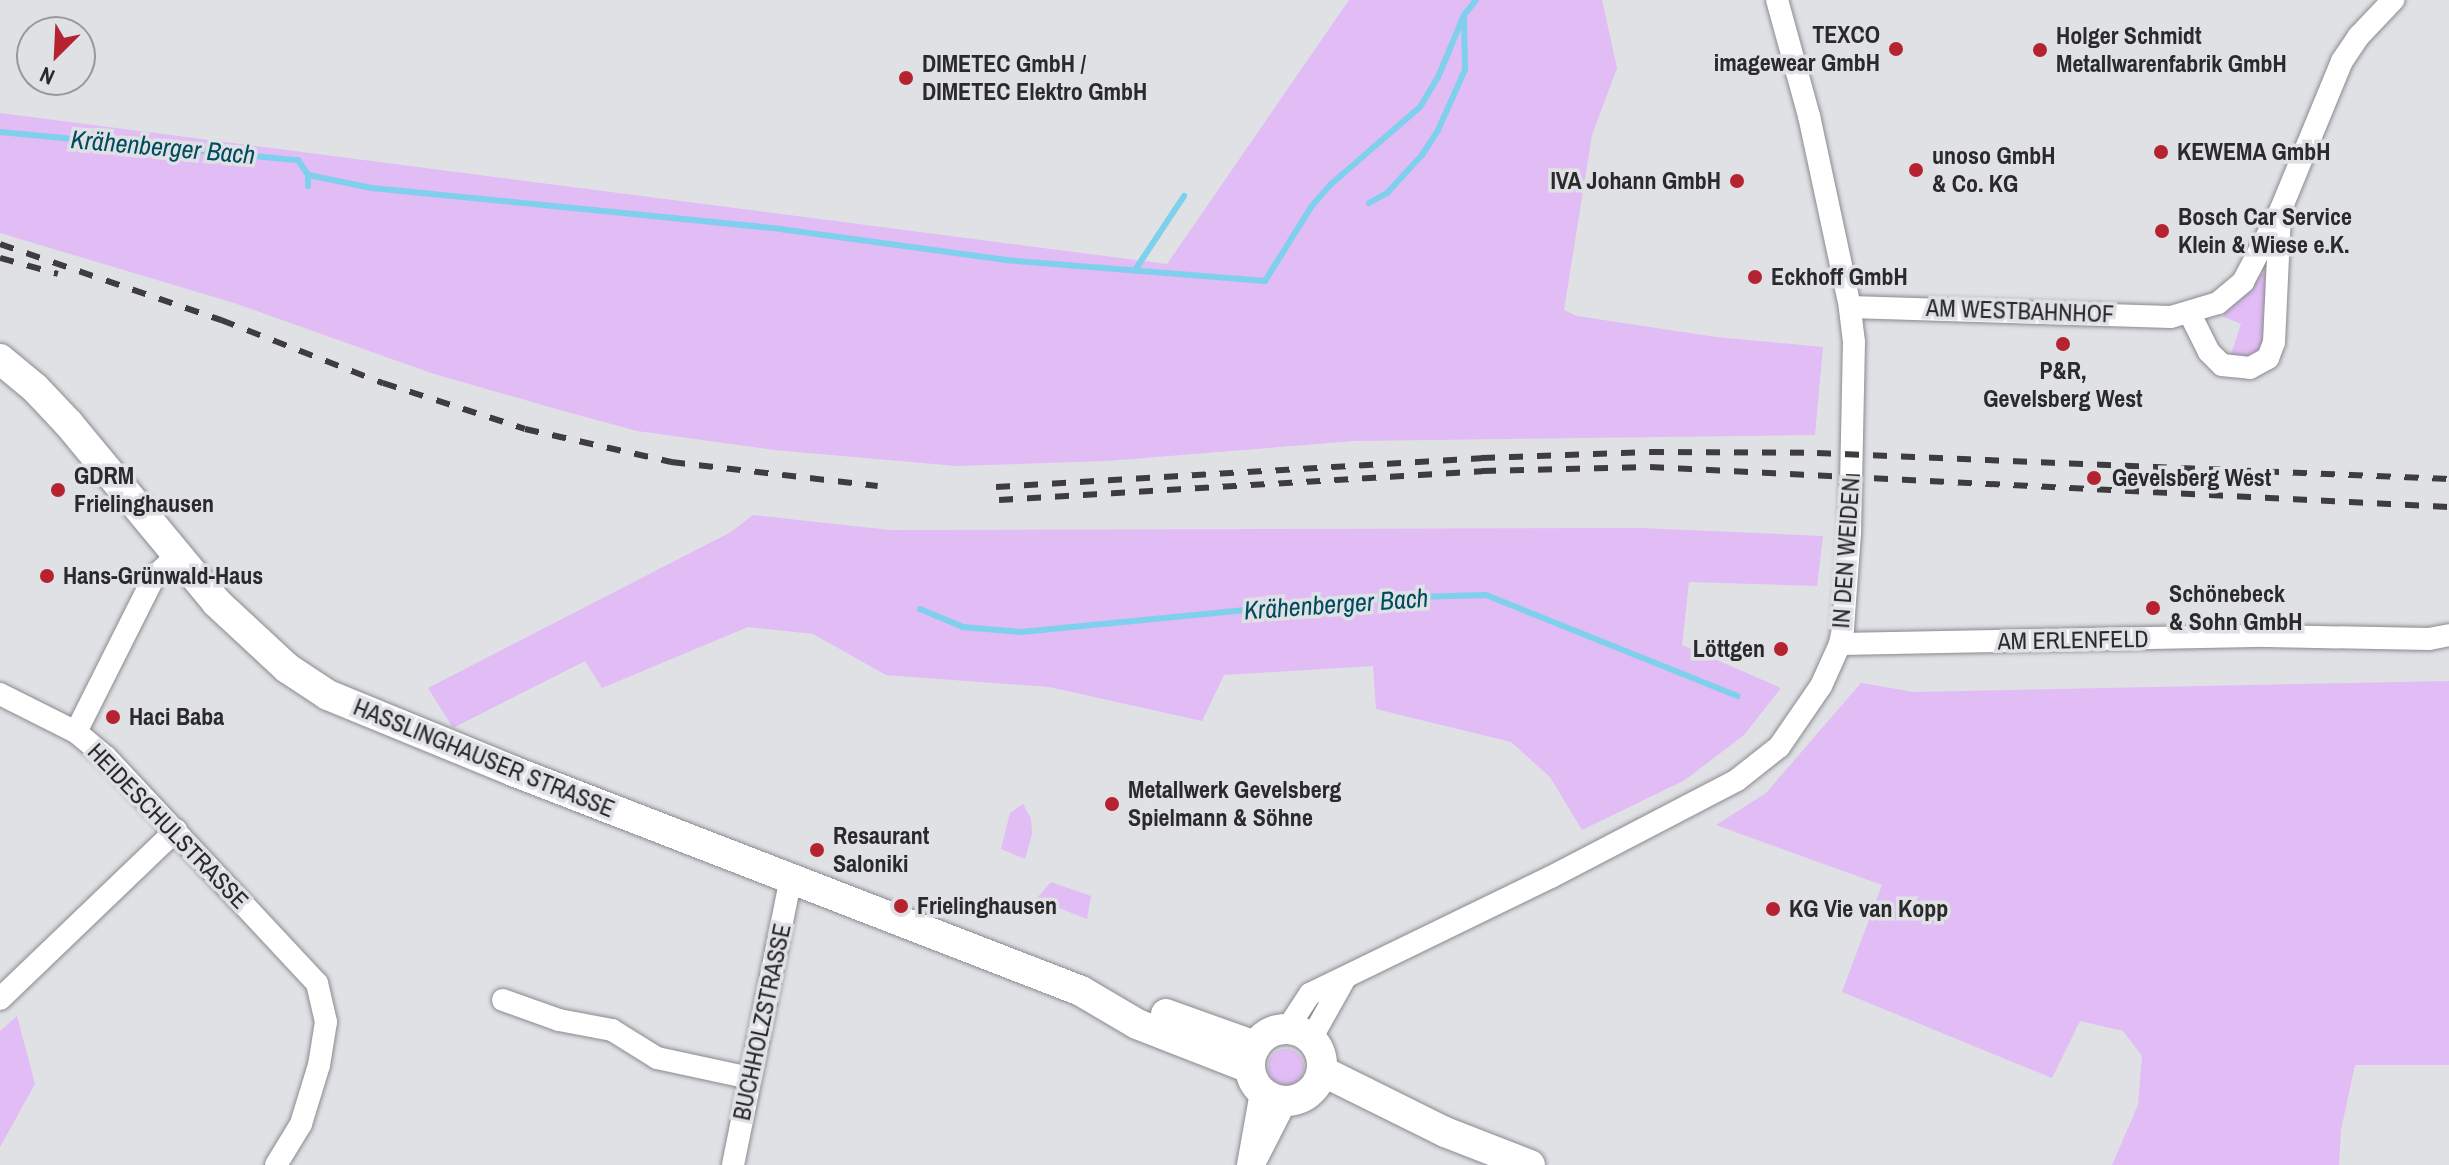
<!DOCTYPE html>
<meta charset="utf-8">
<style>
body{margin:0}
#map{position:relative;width:2449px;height:1165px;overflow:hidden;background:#dfe1e5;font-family:"Archivo Narrow",sans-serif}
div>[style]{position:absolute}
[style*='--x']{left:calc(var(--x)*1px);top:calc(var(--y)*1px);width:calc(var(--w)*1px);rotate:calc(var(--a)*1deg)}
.green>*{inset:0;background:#e1bcf5}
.round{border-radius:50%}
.stream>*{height:6px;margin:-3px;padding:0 3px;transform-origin:3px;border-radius:3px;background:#7fd0ec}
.roads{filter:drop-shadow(0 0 2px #898b8e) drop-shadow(0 0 2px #898b8e)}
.minor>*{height:22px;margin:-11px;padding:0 11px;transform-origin:11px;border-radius:11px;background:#fff}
.major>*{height:30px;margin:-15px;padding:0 15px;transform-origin:15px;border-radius:15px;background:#fff}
.major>.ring{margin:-15px;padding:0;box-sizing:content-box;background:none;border:30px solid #fff;border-radius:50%}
.rail>*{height:6px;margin-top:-3px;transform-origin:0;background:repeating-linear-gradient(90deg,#3d3d3f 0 14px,transparent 0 28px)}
.dots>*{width:22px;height:22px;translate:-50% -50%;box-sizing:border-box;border:4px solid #dfe1e5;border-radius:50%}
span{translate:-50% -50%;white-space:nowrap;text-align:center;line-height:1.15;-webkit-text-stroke:7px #dfe1e5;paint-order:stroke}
.poi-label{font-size:24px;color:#2a2a2c;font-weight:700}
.right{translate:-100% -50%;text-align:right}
.left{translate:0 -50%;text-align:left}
.street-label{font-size:24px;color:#2a2a2c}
.water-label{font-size:26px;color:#004c5f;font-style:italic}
.north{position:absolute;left:16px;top:16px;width:80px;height:80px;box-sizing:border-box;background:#dfe1e5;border:2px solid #97989b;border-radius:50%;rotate:204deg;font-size:22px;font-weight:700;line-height:32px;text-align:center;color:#2a2a2c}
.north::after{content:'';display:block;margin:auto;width:28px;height:36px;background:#b52331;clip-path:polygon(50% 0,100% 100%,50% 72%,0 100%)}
</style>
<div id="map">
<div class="green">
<div style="clip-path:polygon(1349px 0,1602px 0,1617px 68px,1592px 135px,1564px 310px,1577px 316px,1716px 337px,1823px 347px,1815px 435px,1354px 441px,1107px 461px,957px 466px,774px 450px,637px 431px,560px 410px,431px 373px,234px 303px,0 233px,0 113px,1167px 264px)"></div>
<div style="clip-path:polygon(2262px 273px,2267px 273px,2265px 339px,2260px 351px,2245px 361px,2230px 357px,2241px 324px,2222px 316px)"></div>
<div style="clip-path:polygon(753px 515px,890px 530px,1641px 528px,1823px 536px,1817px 586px,1689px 582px,1682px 645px,1781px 688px,1744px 735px,1685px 780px,1582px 830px,1550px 777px,1511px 742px,1376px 709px,1373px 666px,1224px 675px,1202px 721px,1049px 687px,886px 675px,813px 634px,748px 627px,602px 688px,585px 661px,453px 728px,428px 688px,731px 532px)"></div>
<div style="clip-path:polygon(2449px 681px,2449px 1065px,2355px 1065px,2341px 1130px,2339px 1165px,2112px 1165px,2138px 1105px,2142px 1056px,2123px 1031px,2080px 1021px,2052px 1078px,1842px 992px,1882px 885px,1716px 825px,1766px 793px,1861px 683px,1914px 692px)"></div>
<div style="clip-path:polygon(1023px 804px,1031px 819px,1032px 834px,1025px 859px,1001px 849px,1010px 813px)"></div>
<div style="clip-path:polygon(1051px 882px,1091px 896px,1087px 919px,1036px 899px)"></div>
<div style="clip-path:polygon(17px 1016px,35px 1084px,0 1147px,0 1031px)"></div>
<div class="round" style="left:1268px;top:1049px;width:36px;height:36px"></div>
</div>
<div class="stream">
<div style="--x:0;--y:132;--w:299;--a:5.4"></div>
<div style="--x:298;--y:160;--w:18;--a:56"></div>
<div style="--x:308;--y:175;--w:11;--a:90"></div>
<div style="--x:308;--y:175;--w:65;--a:11.5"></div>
<div style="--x:372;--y:188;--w:410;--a:5.7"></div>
<div style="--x:780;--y:229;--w:227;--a:7.8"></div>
<div style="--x:1005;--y:260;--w:261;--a:4.6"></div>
<div style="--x:1265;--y:281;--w:87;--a:-58.1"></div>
<div style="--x:1311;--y:207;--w:29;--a:-49"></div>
<div style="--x:1330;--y:185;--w:119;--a:-40.9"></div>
<div style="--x:1420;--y:107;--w:35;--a:-59"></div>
<div style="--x:1438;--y:77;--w:67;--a:-67.2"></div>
<div style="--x:1464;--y:15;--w:19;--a:-51"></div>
<div style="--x:1369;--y:203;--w:21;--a:-29"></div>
<div style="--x:1387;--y:193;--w:52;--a:-47.4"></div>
<div style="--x:1422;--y:155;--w:30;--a:-57"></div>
<div style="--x:1438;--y:130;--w:66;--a:-65.8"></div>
<div style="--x:1465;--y:70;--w:51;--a:-91.1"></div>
<div style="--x:1135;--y:270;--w:89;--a:-56.5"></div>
<div style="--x:920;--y:609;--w:47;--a:22.7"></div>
<div style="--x:963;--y:627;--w:58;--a:4.9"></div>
<div style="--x:1021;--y:632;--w:236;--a:-5.6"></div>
<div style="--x:1256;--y:609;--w:62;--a:0"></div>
<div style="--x:1318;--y:609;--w:66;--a:-9.6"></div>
<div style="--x:1383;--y:598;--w:103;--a:-1.7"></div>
<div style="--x:1486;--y:595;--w:271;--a:21.9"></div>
</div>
<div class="roads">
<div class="minor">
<div style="--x:1850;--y:307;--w:321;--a:1.8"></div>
<div style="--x:2171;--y:317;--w:49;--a:-16.6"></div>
<div style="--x:2218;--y:303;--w:33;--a:-40"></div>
<div style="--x:2243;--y:282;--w:82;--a:-62.5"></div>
<div style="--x:2281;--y:209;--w:160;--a:-67.6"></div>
<div style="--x:2342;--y:61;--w:30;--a:-56"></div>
<div style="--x:2359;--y:36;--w:50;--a:-46.6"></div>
<div style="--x:2190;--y:314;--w:42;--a:63.4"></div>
<div style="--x:2209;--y:352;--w:18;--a:45"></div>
<div style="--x:2222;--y:365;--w:28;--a:6"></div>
<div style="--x:2250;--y:368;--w:21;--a:-29"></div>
<div style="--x:2268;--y:358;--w:17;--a:-69"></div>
<div style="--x:2274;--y:342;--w:127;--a:-87.3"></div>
<div style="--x:1840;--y:644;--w:427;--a:-1.1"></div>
<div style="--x:2267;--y:636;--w:162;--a:1.1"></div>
<div style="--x:2429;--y:639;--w:20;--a:-11"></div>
<div style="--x:0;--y:694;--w:85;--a:26.6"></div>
<div style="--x:76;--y:732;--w:39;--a:40"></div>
<div style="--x:106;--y:757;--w:309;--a:47"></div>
<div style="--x:317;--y:983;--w:40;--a:77"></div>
<div style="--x:326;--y:1022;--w:44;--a:99.2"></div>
<div style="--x:319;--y:1065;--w:62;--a:107"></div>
<div style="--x:301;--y:1124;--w:48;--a:121.4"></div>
<div style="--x:76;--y:732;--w:174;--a:-63.3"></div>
<div style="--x:154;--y:577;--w:33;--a:-43"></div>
<div style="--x:0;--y:999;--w:244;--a:-43.8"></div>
<div style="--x:503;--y:1000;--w:59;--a:19.7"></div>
<div style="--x:559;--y:1020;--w:54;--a:10.7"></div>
<div style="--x:612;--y:1030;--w:53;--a:31.9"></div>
<div style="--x:657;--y:1058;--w:95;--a:12.1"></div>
<div style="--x:1287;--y:1029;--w:42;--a:-56.7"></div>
<div style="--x:1310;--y:994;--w:268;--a:-25.9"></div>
<div style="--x:1551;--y:877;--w:210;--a:-27.5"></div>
<div style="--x:1737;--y:780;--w:53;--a:-38.2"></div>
<div style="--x:1779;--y:747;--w:74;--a:-55.5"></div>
<div style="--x:1821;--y:686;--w:46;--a:-65.7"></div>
<div style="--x:1840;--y:644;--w:16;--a:-79"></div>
<div style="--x:1843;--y:628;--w:96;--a:-85.8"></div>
<div style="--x:1850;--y:532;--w:190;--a:-88.8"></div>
<div style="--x:1854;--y:342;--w:35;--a:-97"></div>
<div style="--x:1850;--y:307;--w:195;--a:-102.1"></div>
<div style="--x:1809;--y:116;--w:120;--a:-105.4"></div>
<div style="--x:1311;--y:1039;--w:68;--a:-60.8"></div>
<div style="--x:1256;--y:1160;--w:66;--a:-63"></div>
<div style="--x:733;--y:1165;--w:293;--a:-78.6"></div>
<div style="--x:1248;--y:1165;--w:74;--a:-79.9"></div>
</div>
<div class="major">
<div style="--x:0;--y:359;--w:45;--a:39.6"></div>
<div style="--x:35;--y:388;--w:50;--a:46.6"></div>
<div style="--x:69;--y:424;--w:231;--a:50.4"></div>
<div style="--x:216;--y:602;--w:97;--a:42.9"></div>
<div style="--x:287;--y:668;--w:49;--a:33.4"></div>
<div style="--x:328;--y:695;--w:200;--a:22.3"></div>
<div style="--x:513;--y:771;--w:609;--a:21.17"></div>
<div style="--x:1081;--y:991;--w:65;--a:30.5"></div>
<div style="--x:1137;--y:1024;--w:121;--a:21.3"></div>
<div style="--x:1166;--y:1014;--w:95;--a:19.8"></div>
<div class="ring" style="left:1250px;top:1029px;width:42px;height:42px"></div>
<div style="--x:1322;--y:1071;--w:137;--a:26.4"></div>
<div style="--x:1445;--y:1132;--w:91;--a:21.2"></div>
</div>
</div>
<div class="rail">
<div style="--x:0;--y:244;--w:234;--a:19"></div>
<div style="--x:221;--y:320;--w:174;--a:21.3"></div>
<div style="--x:383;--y:383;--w:149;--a:17.9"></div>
<div style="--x:525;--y:429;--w:150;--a:12.7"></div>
<div style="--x:671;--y:462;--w:208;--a:6.6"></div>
<div style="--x:0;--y:258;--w:60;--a:15.4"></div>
<div style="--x:996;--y:487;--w:486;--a:-3.4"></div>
<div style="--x:1481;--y:458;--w:169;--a:-2"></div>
<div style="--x:1650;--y:452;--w:167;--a:0.3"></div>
<div style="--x:1817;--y:453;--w:633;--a:2.36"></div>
<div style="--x:999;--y:500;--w:484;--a:-3.4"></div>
<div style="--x:1482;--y:471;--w:168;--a:-1.4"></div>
<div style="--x:1650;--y:467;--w:800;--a:2.87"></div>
</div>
<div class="dots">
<div style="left:1896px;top:49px;background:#b52331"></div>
<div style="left:2040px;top:50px;background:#b52331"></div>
<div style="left:906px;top:78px;background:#b52331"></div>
<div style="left:2161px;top:152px;background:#b52331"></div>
<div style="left:1916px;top:170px;background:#b52331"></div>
<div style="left:1737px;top:181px;background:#b52331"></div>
<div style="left:2162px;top:231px;background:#b52331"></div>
<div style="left:1755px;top:277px;background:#b52331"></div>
<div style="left:2063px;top:344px;background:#b52331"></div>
<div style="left:2094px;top:478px;background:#b52331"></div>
<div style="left:58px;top:490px;background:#b52331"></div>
<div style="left:47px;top:576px;background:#b52331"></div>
<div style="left:2153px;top:608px;background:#b52331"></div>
<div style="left:1781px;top:649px;background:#b52331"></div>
<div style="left:113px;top:717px;background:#b52331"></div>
<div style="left:1112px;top:804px;background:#b52331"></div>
<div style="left:817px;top:850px;background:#b52331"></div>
<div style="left:901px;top:906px;background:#b52331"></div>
<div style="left:1773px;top:909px;background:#b52331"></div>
</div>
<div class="poi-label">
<span class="right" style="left:1880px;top:49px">TEXCO<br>imagewear GmbH</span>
<span class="left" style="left:2056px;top:50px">Holger Schmidt<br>Metallwarenfabrik GmbH</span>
<span class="left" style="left:922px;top:78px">DIMETEC GmbH /<br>DIMETEC Elektro GmbH</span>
<span class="left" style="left:2177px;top:152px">KEWEMA GmbH</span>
<span class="left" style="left:1932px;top:170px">unoso GmbH<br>&amp; Co. KG</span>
<span class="right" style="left:1721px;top:181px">IVA Johann GmbH</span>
<span class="left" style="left:2178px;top:231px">Bosch Car Service<br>Klein &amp; Wiese e.K.</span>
<span class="left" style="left:1771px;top:277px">Eckhoff GmbH</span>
<span style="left:2063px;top:385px">P&amp;R,<br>Gevelsberg West</span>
<span class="left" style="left:74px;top:490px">GDRM<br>Frielinghausen</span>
<span class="left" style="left:2112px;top:478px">Gevelsberg West</span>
<span class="left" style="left:63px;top:576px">Hans-Grünwald-Haus</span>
<span class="left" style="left:2169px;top:608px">Schönebeck<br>&amp; Sohn GmbH</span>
<span class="right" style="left:1765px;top:649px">Löttgen</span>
<span class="left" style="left:129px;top:717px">Haci Baba</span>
<span class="left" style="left:1128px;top:804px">Metallwerk Gevelsberg<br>Spielmann &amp; Söhne</span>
<span class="left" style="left:833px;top:850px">Resaurant<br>Saloniki</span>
<span class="left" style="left:917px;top:906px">Frielinghausen</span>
<span class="left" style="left:1789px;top:909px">KG Vie van Kopp</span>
</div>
<div class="street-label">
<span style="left:2020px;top:311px;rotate:2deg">AM WESTBAHNHOF</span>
<span style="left:1846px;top:553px;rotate:-86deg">IN DEN WEIDEN</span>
<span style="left:2073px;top:640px;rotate:-1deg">AM ERLENFELD</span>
<span style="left:484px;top:758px;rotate:22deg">HASSLINGHAUSER STRASSE</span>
<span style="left:168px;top:826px;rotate:46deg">HEIDESCHULSTRASSE</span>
<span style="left:762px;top:1022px;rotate:-78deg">BUCHHOLZSTRASSE</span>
</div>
<div class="water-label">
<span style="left:163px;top:147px;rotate:5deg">Krähenberger Bach</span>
<span style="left:1336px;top:604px;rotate:-4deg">Krähenberger Bach</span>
</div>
<div class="north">N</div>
</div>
